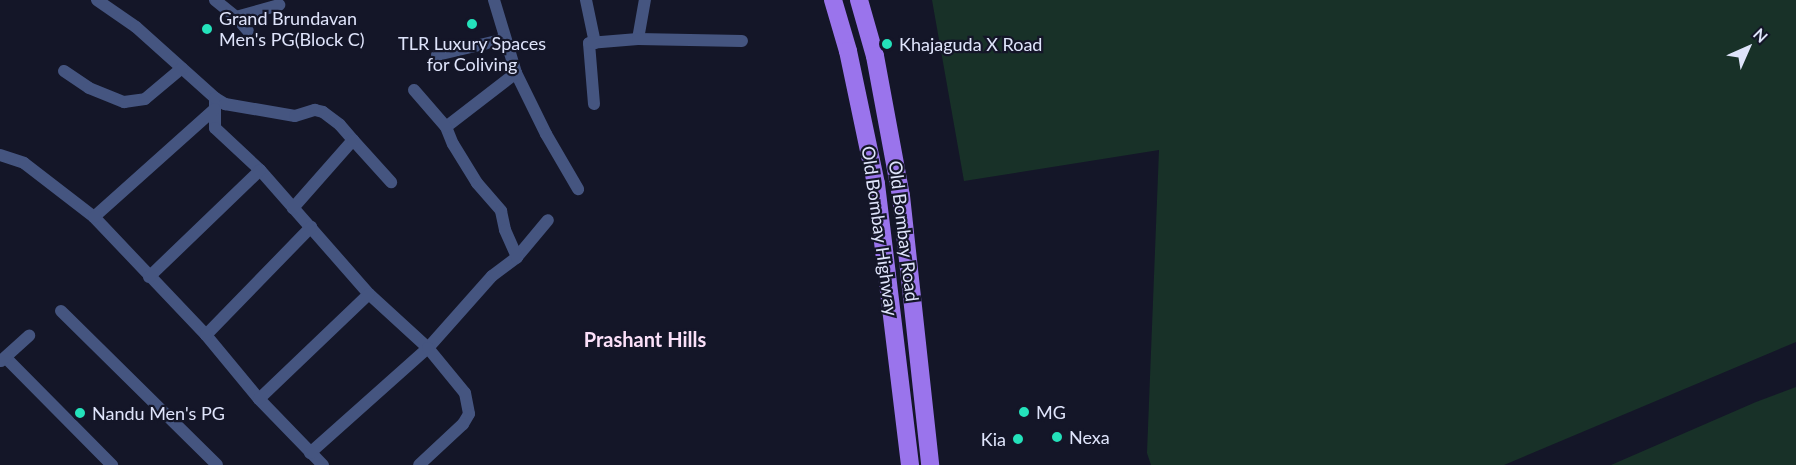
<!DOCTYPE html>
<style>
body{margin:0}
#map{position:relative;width:1796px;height:465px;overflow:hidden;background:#141628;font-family:Lato,sans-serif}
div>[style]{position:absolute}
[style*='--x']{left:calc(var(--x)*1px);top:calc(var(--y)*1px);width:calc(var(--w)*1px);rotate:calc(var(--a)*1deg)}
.green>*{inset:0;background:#183128}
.minor>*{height:12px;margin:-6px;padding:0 6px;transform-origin:6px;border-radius:6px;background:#455580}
.primary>*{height:18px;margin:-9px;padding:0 9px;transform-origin:9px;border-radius:9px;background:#9a74ec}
.dots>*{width:16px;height:16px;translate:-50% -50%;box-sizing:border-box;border:3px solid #141628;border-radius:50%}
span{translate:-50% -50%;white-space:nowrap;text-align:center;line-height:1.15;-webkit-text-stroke:4.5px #141628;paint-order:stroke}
.poi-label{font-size:18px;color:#dfe4fb}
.left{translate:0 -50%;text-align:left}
.right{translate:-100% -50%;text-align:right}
.street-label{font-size:18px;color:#dfe4fb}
.neighbourhood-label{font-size:20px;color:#fbe0f9;font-weight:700}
.north{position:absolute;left:1718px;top:18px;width:60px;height:60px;-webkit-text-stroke:4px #141628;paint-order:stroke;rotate:45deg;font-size:16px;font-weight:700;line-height:24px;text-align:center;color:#dfe4fb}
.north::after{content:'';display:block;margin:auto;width:21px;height:27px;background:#dfe4fb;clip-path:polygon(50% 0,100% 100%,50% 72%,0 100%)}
</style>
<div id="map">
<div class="green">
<div style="clip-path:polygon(932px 0,1796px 0,1796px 342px,1504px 465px,1151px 465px,1147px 453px,1159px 150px,964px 181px)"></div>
<div style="clip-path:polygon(1796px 387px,1796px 465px,1611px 465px,1756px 402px)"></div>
</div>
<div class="minor">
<div style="--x:97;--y:0;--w:47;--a:34.7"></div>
<div style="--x:136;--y:27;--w:106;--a:41.9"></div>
<div style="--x:215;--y:98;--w:30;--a:90"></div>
<div style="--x:215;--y:128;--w:62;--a:43"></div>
<div style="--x:260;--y:170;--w:165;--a:48.7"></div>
<div style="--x:369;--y:294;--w:80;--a:42.5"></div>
<div style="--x:428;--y:348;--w:96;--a:-48.4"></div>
<div style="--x:492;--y:276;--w:31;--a:-37"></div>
<div style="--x:517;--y:257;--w:48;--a:-50"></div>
<div style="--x:215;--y:0;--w:27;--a:39"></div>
<div style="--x:236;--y:17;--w:18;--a:49"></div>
<div style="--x:494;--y:0;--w:76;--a:73.2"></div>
<div style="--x:516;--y:73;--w:68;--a:63.8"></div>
<div style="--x:546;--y:134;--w:64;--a:59.8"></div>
<div style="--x:586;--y:0;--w:44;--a:78.2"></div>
<div style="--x:236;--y:17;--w:45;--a:-15.6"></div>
<div style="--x:638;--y:39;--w:40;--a:-80"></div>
<div style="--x:437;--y:55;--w:70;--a:-13.2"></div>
<div style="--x:64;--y:71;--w:30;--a:34"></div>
<div style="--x:89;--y:88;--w:38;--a:22"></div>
<div style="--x:124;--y:102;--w:21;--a:-8"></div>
<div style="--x:145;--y:99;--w:48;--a:-40"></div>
<div style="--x:516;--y:73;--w:88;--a:142.4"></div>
<div style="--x:446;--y:127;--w:18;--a:68"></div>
<div style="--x:453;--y:144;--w:46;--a:58.4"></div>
<div style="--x:477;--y:183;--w:37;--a:49"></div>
<div style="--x:501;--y:211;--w:19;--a:78"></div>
<div style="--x:505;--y:230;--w:30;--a:66"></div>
<div style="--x:414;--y:90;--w:49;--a:49.1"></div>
<div style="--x:215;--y:98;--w:12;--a:31"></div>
<div style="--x:225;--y:104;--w:71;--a:9.7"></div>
<div style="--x:295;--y:116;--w:21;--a:-17"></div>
<div style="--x:315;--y:110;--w:8;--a:14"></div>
<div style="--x:323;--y:112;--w:21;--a:37"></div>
<div style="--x:340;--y:125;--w:20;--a:49"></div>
<div style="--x:353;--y:140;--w:91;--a:131.4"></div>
<div style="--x:594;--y:104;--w:61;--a:-94.7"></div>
<div style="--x:589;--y:43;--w:49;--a:-4.7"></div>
<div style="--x:638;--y:39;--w:104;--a:1.1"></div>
<div style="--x:353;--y:140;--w:57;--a:47.9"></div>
<div style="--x:0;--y:155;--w:25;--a:18"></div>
<div style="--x:24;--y:163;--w:88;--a:37.6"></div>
<div style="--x:94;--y:217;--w:163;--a:46.5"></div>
<div style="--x:206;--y:335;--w:83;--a:50.4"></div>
<div style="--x:259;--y:399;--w:92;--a:45.9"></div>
<div style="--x:94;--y:217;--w:162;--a:-41.8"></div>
<div style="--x:149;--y:277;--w:154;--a:-43.9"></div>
<div style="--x:61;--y:311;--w:219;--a:44.6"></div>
<div style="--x:206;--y:335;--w:151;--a:-45.8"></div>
<div style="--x:6;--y:358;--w:151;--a:45.3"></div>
<div style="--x:1;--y:361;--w:38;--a:-42"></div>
<div style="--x:259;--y:399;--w:152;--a:-43.7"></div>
<div style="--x:310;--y:453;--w:158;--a:-41.7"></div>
<div style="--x:428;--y:348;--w:58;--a:50.6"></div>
<div style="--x:465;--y:393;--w:21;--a:79"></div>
<div style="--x:469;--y:414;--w:12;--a:121"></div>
<div style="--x:463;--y:424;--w:60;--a:137"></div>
</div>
<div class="primary">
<div style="--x:833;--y:0;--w:53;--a:73.6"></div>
<div style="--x:848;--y:51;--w:136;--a:78.1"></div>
<div style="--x:876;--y:184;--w:283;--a:83.1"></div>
<div style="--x:859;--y:0;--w:58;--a:74.1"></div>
<div style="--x:875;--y:56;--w:142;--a:79.5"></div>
<div style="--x:901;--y:196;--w:271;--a:83.8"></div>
</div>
<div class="dots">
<div style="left:472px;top:24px;background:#24e2bb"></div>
<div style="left:207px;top:29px;background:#24e2bb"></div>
<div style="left:887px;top:44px;background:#24e2bb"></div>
<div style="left:1024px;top:412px;background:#24e2bb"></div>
<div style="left:80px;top:413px;background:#24e2bb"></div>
<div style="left:1057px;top:437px;background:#24e2bb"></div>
<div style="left:1018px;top:439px;background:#24e2bb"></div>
</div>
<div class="poi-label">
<span class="left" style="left:219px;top:29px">Grand Brundavan<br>Men's PG(Block C)</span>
<span style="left:472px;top:54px">TLR Luxury Spaces<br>for Coliving</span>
<span class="left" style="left:899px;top:44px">Khajaguda X Road</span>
<span class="left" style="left:1036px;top:412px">MG</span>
<span class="left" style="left:92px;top:413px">Nandu Men's PG</span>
<span class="left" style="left:1069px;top:437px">Nexa</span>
<span class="right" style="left:1006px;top:439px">Kia</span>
</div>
<div class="street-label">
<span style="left:880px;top:231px;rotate:82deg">Old Bombay Highway</span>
<span style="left:904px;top:231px;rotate:83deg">Old Bombay Road</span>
</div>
<div class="neighbourhood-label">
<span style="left:645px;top:339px">Prashant Hills</span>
</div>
<div class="north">N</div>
</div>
